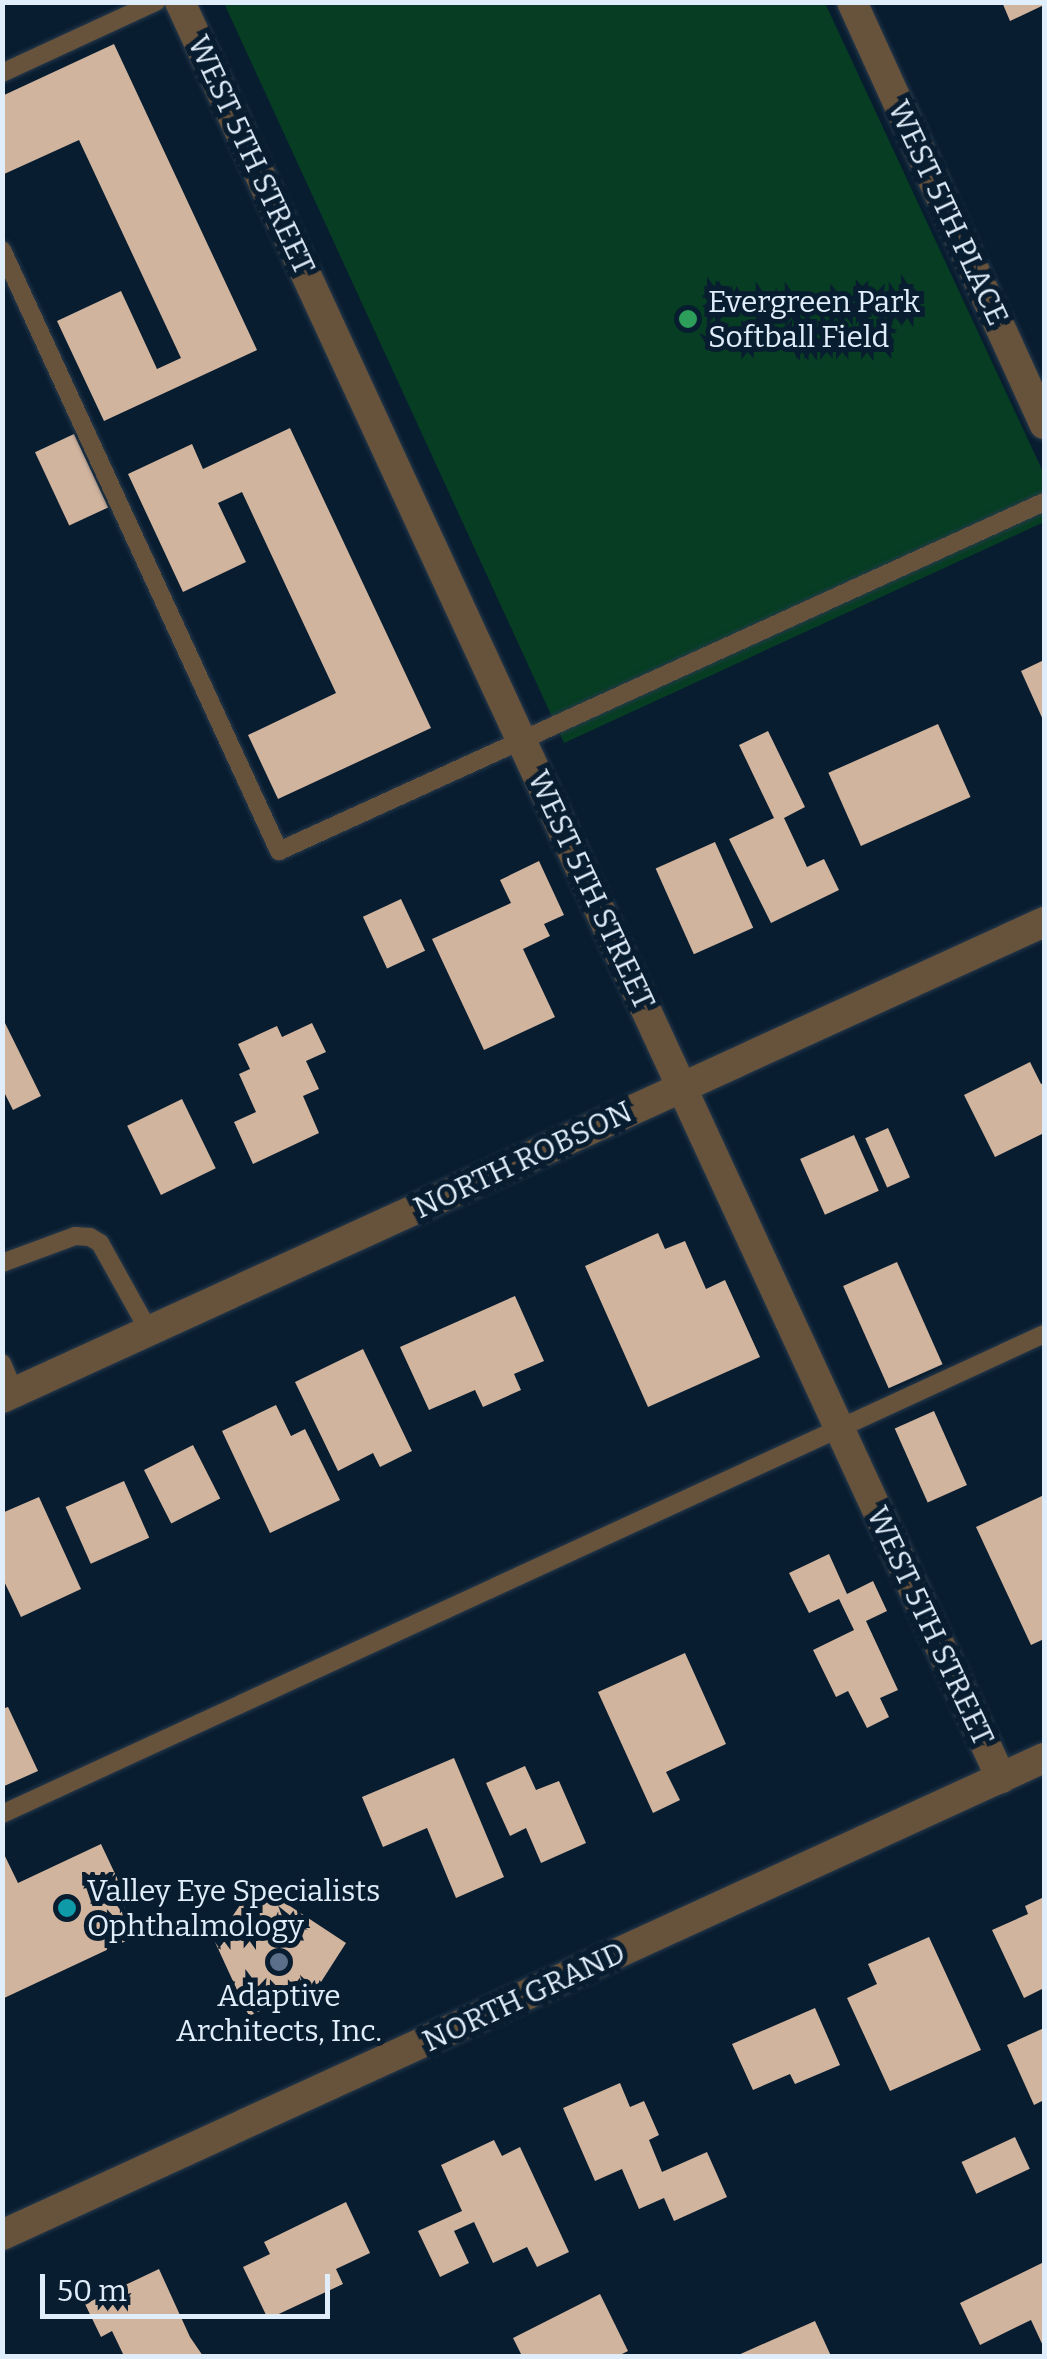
<!DOCTYPE html>
<style>
body{margin:0}
#map{position:relative;width:1047px;height:2359px;overflow:hidden;background:#091d30;font-family:Bitter,serif}
div>[style]{position:absolute}
[style*='--x']{left:calc(var(--x)*1px);top:calc(var(--y)*1px);width:calc(var(--w)*1px);rotate:calc(var(--a)*1deg)}
.green>*{inset:0;background:#063d23}
.building>*{inset:0;background:#d1b49e;transform-origin:0 0}
.roads{filter:drop-shadow(0 0 2px #273a4c) drop-shadow(0 0 2px #273a4c)}
.lane>*{height:18px;margin:-9px;padding:0 9px;transform-origin:9px;border-radius:9px;background:#67523c}
.street>*{height:30px;margin:-15px;padding:0 15px;transform-origin:15px;border-radius:15px;background:#67523c}
.dots>*{width:28px;height:28px;translate:-50% -50%;box-sizing:border-box;border:5px solid #091d30;border-radius:50%}
span{translate:-50% -50%;white-space:nowrap;text-align:center;line-height:1.15;-webkit-text-stroke:10px #091d30;paint-order:stroke}
.street-label{font-size:30px;color:#e0edfa}
.poi-label{font-size:30px;color:#e0edfa}
.left{translate:0 -50%;text-align:left}
.frame{position:absolute;inset:0;border:5px solid #e0edfa;pointer-events:none}
.scale{position:absolute;left:40px;top:2274px;width:290px;height:45px;box-sizing:border-box;border:5px solid #e0edfa;border-top:0;padding-left:12px;font-size:30px;line-height:35px;white-space:nowrap;color:#e0edfa;-webkit-text-stroke:8px #091d30;paint-order:stroke}
</style>
<div id="map">
<div class="green">
<div style="clip-path:polygon(224px 3px,825px 3px,1044px 474px,1044px 522px,564px 743px)"></div>
</div>
<div class="building">
<div style="clip-path:polygon(1002px 2px,1044px 2px,1044px 5px,1010px 21px)"></div>
<div style="clip-path:polygon(114px 44px,257px 350px,104px 421px,57px 321px,121px 291px,157px 369px,181px 358px,79px 140px,2px 175px,2px 96px)"></div>
<div style="clip-path:polygon(290px 428px,431px 728px,278px 799px,248px 735px,336px 693px,242px 492px,218px 503px,246px 562px,183px 592px,128px 474px,192px 444px,203px 469px)"></div>
<div style="left:74px;top:434px;width:81px;height:43px;rotate:65deg"></div>
<div style="clip-path:polygon(1044px 660px,1044px 722px,1021px 671px)"></div>
<div style="left:938px;top:724px;width:80px;height:120px;rotate:66deg"></div>
<div style="clip-path:polygon(768px 731px,805px 807px,784px 818px,807px 867px,824px 859px,839px 890px,771px 923px,729px 839px,774px 818px,739px 745px)"></div>
<div style="left:715px;top:842px;width:94px;height:65px;rotate:66deg"></div>
<div style="clip-path:polygon(539px 861px,564px 915px,544px 924px,550px 936px,523px 949px,555px 1017px,484px 1050px,432px 939px,511px 903px,500px 880px)"></div>
<div style="left:401px;top:899px;width:57px;height:42px;rotate:65deg"></div>
<div style="clip-path:polygon(2px 1017px,41px 1096px,13px 1110px,2px 1088px)"></div>
<div style="clip-path:polygon(312px 1023px,326px 1052px,306px 1061px,319px 1089px,303px 1096px,319px 1133px,253px 1164px,234px 1122px,256px 1112px,239px 1074px,250px 1069px,238px 1044px,277px 1026px,282px 1037px)"></div>
<div style="clip-path:polygon(1030px 1062px,1041px 1084px,1044px 1083px,1044px 1133px,995px 1157px,964px 1095px)"></div>
<div style="left:182px;top:1099px;width:77px;height:61px;rotate:64deg"></div>
<div style="left:888px;top:1128px;width:54px;height:25px;rotate:66deg"></div>
<div style="left:854px;top:1135px;width:61px;height:59px;rotate:66deg"></div>
<div style="clip-path:polygon(658px 1233px,665px 1249px,685px 1241px,706px 1289px,725px 1280px,760px 1357px,648px 1407px,585px 1266px)"></div>
<div style="left:897px;top:1262px;width:112px;height:59px;rotate:66deg"></div>
<div style="clip-path:polygon(515px 1296px,544px 1361px,514px 1374px,521px 1390px,483px 1407px,475px 1390px,429px 1410px,400px 1347px)"></div>
<div style="clip-path:polygon(363px 1349px,412px 1451px,380px 1467px,373px 1453px,338px 1471px,295px 1382px)"></div>
<div style="clip-path:polygon(276px 1405px,291px 1436px,305px 1429px,340px 1500px,270px 1533px,222px 1431px)"></div>
<div style="left:934px;top:1411px;width:81px;height:43px;rotate:66deg"></div>
<div style="left:193px;top:1445px;width:60px;height:55px;rotate:63deg"></div>
<div style="left:124px;top:1481px;width:62px;height:64px;rotate:66deg"></div>
<div style="clip-path:polygon(1044px 1495px,1044px 1639px,1031px 1645px,976px 1527px)"></div>
<div style="clip-path:polygon(39px 1497px,81px 1589px,21px 1617px,2px 1577px,2px 1513px)"></div>
<div style="clip-path:polygon(829px 1554px,847px 1594px,873px 1581px,887px 1611px,866px 1621px,898px 1690px,880px 1698px,889px 1717px,867px 1728px,848px 1691px,836px 1697px,813px 1650px,854px 1630px,839px 1599px,809px 1613px,789px 1573px)"></div>
<div style="clip-path:polygon(685px 1653px,726px 1744px,666px 1772px,680px 1800px,653px 1813px,598px 1692px)"></div>
<div style="clip-path:polygon(8px 1707px,38px 1771px,2px 1787px,2px 1709px)"></div>
<div style="clip-path:polygon(454px 1758px,504px 1877px,456px 1898px,427px 1828px,383px 1847px,362px 1797px)"></div>
<div style="clip-path:polygon(525px 1766px,536px 1790px,559px 1781px,586px 1843px,541px 1863px,526px 1828px,510px 1836px,486px 1783px)"></div>
<div style="clip-path:polygon(101px 1844px,143px 1933px,2px 1999px,2px 1850px,18px 1883px)"></div>
<div style="clip-path:polygon(255px 1883px,346px 1943px,321px 1982px,249px 2016px,215px 1942px)"></div>
<div style="clip-path:polygon(1044px 1897px,1044px 1988px,1024px 1998px,992px 1930px,1028px 1914px,1025px 1906px)"></div>
<div style="clip-path:polygon(929px 1937px,981px 2050px,890px 2091px,847px 1998px,877px 1984px,868px 1964px)"></div>
<div style="clip-path:polygon(815px 2008px,840px 2065px,795px 2084px,790px 2074px,753px 2090px,732px 2044px)"></div>
<div style="clip-path:polygon(1044px 2028px,1044px 2100px,1034px 2105px,1007px 2045px)"></div>
<div style="clip-path:polygon(620px 2083px,630px 2107px,644px 2101px,659px 2135px,649px 2140px,662px 2172px,707px 2152px,727px 2197px,674px 2221px,664px 2198px,639px 2209px,622px 2169px,595px 2181px,563px 2108px)"></div>
<div style="left:1015px;top:2137px;width:35px;height:59px;rotate:65deg"></div>
<div style="clip-path:polygon(494px 2140px,502px 2156px,520px 2147px,569px 2252px,537px 2267px,527px 2247px,493px 2263px,474px 2222px,454px 2231px,469px 2263px,440px 2277px,418px 2231px,462px 2211px,441px 2165px)"></div>
<div style="clip-path:polygon(346px 2202px,370px 2253px,336px 2269px,343px 2284px,268px 2319px,243px 2267px,270px 2254px,264px 2242px)"></div>
<div style="clip-path:polygon(1044px 2262px,1044px 2348px,1031px 2320px,980px 2345px,960px 2303px)"></div>
<div style="clip-path:polygon(159px 2269px,190px 2337px,203px 2356px,124px 2356px,112px 2331px,101px 2337px,85px 2304px)"></div>
<div style="clip-path:polygon(600px 2294px,628px 2351px,618px 2356px,522px 2356px,513px 2338px)"></div>
<div style="clip-path:polygon(815px 2321px,831px 2356px,736px 2356px)"></div>
</div>
<div class="roads">
<div class="lane">
<div style="--x:2;--y:73;--w:170;--a:-24.8"></div>
<div style="--x:2;--y:250;--w:662;--a:65.26"></div>
<div style="--x:279;--y:851;--w:841;--a:-24.52"></div>
<div style="--x:2;--y:1263;--w:78;--a:-20.3"></div>
<div style="--x:75;--y:1236;--w:15;--a:4"></div>
<div style="--x:90;--y:1237;--w:12;--a:31"></div>
<div style="--x:100;--y:1243;--w:101;--a:60.9"></div>
<div style="--x:2;--y:1363;--w:33;--a:67"></div>
<div style="--x:2;--y:1814;--w:1147;--a:-24.73"></div>
</div>
<div class="street">
<div style="--x:180;--y:2;--w:1957;--a:65.19"></div>
<div style="--x:852;--y:2;--w:464;--a:65.5"></div>
<div style="--x:2;--y:1398;--w:1146;--a:-24.55"></div>
<div style="--x:2;--y:2235;--w:1146;--a:-24.6"></div>
</div>
</div>
<div class="dots">
<div style="left:688px;top:319px;background:#2e9e5b"></div>
<div style="left:67px;top:1908px;background:#0f9aa8"></div>
<div style="left:279px;top:1962px;background:#5c6f8a"></div>
</div>
<div class="street-label">
<span style="left:251px;top:155px;rotate:65deg">WEST 5TH STREET</span>
<span style="left:948px;top:213px;rotate:65deg">WEST 5TH PLACE</span>
<span style="left:591px;top:890px;rotate:65deg">WEST 5TH STREET</span>
<span style="left:523px;top:1160px;rotate:-25deg">NORTH ROBSON</span>
<span style="left:930px;top:1626px;rotate:65deg">WEST 5TH STREET</span>
<span style="left:524px;top:1997px;rotate:-25deg">NORTH GRAND</span>
</div>
<div class="poi-label">
<span class="left" style="left:708px;top:319px">Evergreen Park<br>Softball Field</span>
<span class="left" style="left:87px;top:1908px">Valley Eye Specialists<br>Ophthalmology</span>
<span style="left:279px;top:2013px">Adaptive<br>Architects, Inc.</span>
</div>
<div class="frame"></div>
<div class="scale">50 m</div>
</div>
